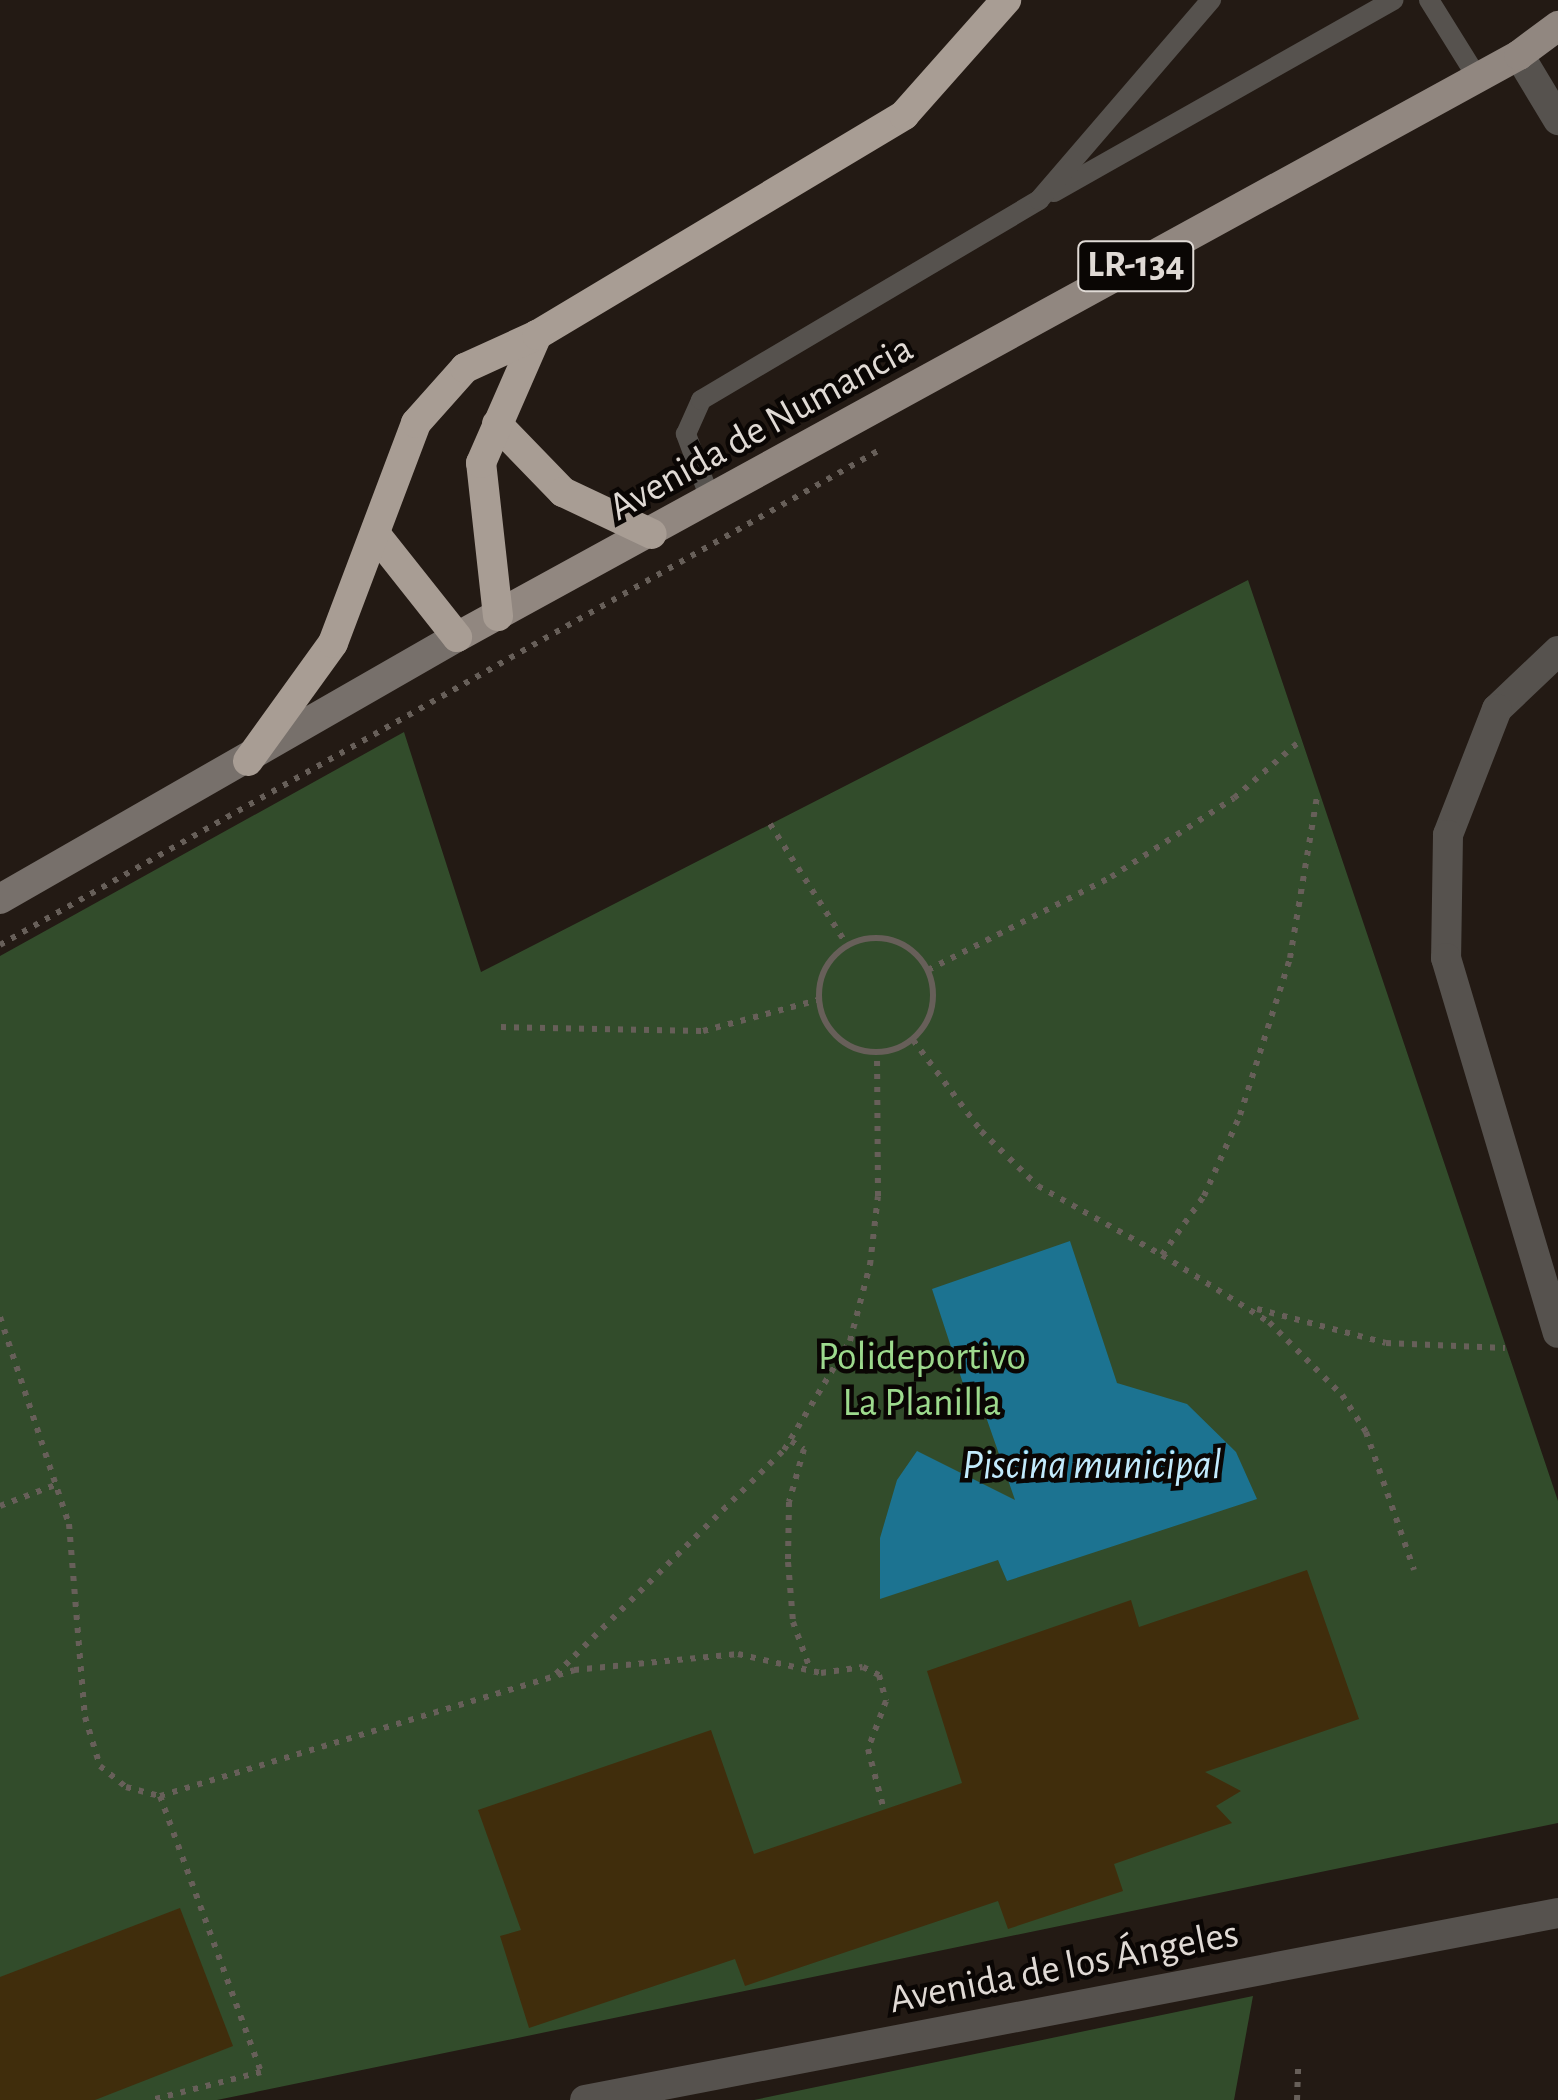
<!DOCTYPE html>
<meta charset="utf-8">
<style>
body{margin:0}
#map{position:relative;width:1558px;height:2100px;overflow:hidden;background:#231a14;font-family:"Alegreya Sans",sans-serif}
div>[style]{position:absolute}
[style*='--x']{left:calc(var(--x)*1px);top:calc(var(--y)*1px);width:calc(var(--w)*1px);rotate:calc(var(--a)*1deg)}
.green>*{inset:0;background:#324c2b}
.water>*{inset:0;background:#1c7391}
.building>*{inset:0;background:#402d0c}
.path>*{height:6px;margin-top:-3px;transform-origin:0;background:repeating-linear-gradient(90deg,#675f59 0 5px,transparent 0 13px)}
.path>.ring{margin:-3px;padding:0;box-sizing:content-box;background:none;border:6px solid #675f59;border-radius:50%}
.lane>*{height:20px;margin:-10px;padding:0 10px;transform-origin:10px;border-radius:10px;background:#56524e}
.street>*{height:30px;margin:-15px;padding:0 15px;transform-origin:15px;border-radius:15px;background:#56524e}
.secondary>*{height:30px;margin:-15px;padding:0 15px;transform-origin:15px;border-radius:15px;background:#77706b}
.primary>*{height:30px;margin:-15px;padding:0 15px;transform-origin:15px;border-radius:15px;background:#918780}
.highway>*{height:30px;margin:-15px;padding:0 15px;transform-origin:15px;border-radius:15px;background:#a89d94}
span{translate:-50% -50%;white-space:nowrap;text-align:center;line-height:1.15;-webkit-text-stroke:9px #0a0604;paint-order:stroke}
.shield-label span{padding:2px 8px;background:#0a0604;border:2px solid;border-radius:8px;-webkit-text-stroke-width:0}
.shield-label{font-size:38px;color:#e0dad5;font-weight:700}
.street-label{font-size:40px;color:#e0dad5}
.park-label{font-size:40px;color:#9dda8d}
.water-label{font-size:42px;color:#c3ebfd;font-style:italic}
</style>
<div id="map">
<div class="green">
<div style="clip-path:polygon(1248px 580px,1558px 1501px,1558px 1823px,217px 2100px,0 2100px,0 956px,404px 732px,481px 972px)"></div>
<div style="clip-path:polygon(1253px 1996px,1234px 2100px,754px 2100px)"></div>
</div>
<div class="water">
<div style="clip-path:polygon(1070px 1241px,1117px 1383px,1187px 1404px,1236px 1452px,1257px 1499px,1007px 1581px,998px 1560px,880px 1599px,880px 1538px,897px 1480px,917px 1451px,1015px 1500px,985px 1414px,974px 1417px,932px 1289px)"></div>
</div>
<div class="building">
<div style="clip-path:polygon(1307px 1570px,1359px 1719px,1205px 1772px,1241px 1791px,1216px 1806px,1232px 1823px,1114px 1864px,1123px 1891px,1008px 1929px,998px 1901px,745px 1986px,735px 1959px,529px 2028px,500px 1936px,521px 1930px,478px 1810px,711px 1730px,754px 1854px,962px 1783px,927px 1671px,1131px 1600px,1139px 1627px)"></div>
<div style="clip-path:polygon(180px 1908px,233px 2046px,95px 2100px,0 2100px,0 1977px)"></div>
</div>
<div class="path">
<div style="--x:770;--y:824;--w:143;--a:57.5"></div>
<div class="ring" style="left:819px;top:938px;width:108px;height:108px"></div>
<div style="--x:0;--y:945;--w:1013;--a:-29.37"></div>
<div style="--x:928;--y:970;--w:205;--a:-26.9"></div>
<div style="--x:1111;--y:877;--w:146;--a:-32.7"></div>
<div style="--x:1234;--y:798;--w:89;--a:-40.9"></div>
<div style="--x:501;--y:1027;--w:202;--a:1.1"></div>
<div style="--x:703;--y:1031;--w:119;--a:-15.1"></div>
<div style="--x:913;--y:1040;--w:114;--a:53.2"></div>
<div style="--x:981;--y:1131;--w:79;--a:44"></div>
<div style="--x:1038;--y:1186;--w:142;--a:29.1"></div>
<div style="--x:1162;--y:1255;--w:72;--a:-54.6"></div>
<div style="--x:1204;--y:1196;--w:89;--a:-66"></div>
<div style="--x:1240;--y:1115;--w:165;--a:-72.3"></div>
<div style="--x:1290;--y:958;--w:163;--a:-80.5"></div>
<div style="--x:1162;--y:1255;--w:126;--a:32.1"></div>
<div style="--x:1269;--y:1322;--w:103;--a:45"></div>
<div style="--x:1342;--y:1395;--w:44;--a:57"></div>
<div style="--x:1366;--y:1432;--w:146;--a:70.8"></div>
<div style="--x:1257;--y:1309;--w:133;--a:14.8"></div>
<div style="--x:1386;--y:1343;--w:119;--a:2.4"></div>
<div style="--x:0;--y:1317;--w:218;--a:71.6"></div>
<div style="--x:69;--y:1524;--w:194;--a:85.3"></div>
<div style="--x:85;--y:1717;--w:51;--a:73"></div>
<div style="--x:100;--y:1766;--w:33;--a:39"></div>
<div style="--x:126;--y:1787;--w:35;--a:15"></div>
<div style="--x:160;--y:1796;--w:294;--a:69.9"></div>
<div style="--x:261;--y:2072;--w:114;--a:165.7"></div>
<div style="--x:791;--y:1441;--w:15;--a:32"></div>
<div style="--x:804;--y:1449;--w:55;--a:105.8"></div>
<div style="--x:789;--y:1502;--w:60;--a:91"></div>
<div style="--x:788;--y:1562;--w:60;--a:85.2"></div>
<div style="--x:793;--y:1622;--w:50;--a:70.1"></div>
<div style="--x:0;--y:1506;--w:59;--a:-20.9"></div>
<div style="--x:556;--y:1674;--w:320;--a:-44.5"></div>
<div style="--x:784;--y:1450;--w:127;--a:-58.8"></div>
<div style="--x:850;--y:1341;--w:79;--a:-75.3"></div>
<div style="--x:870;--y:1265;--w:69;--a:-83.4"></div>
<div style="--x:878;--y:1196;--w:143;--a:-90.4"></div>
<div style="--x:160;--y:1796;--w:433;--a:-16.9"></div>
<div style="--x:574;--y:1670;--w:165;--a:-5.6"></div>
<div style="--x:738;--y:1654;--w:85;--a:12.9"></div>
<div style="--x:821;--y:1673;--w:42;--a:-8.1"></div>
<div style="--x:863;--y:1667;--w:18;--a:27"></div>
<div style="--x:879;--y:1675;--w:27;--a:75"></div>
<div style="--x:886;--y:1701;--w:51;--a:110.6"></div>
<div style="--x:868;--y:1749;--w:63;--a:75.3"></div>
<div style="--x:1297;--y:2100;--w:38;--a:-88"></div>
</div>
<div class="lane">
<div style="--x:1429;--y:0;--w:91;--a:58.1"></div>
<div style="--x:1054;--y:192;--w:390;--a:-29.5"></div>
<div style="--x:711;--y:501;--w:72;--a:-110.5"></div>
<div style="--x:686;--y:434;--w:37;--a:-66"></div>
<div style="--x:701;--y:400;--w:393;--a:-30.6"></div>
<div style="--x:1039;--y:200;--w:264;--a:-49.3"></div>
</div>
<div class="street">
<div style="--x:1519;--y:55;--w:76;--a:59"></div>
<div style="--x:1558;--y:651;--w:84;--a:136.4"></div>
<div style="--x:1497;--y:709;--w:135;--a:111.3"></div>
<div style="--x:1448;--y:835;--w:123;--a:90.9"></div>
<div style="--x:1446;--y:958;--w:391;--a:73.4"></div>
<div style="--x:585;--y:2100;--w:991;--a:-10.88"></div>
</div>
<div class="secondary">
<div style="--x:0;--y:899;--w:527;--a:-29.83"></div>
</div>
<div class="primary">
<div style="--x:457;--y:637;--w:1211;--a:-28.72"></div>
<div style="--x:1519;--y:55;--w:49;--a:-36.6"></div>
</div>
<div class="highway">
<div style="--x:497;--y:424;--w:95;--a:45.9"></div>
<div style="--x:563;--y:492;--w:98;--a:25.3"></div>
<div style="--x:377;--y:536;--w:129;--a:51.6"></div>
<div style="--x:498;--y:616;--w:154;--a:-96.3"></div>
<div style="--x:481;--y:463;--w:140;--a:-66.4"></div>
<div style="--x:248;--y:761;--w:145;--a:-54.2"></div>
<div style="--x:333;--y:643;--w:235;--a:-69.3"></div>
<div style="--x:416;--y:423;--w:74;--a:-48.3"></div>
<div style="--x:465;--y:368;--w:79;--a:-24.6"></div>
<div style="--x:537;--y:335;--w:428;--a:-30.9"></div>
<div style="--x:904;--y:115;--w:154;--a:-48.4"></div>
</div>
<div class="shield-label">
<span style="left:1136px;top:266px">LR-134</span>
</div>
<div class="street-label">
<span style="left:761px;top:428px;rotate:-29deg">Avenida de Numancia</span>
<span style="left:1064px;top:1967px;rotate:-11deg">Avenida de los Ángeles</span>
</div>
<div class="park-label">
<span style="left:922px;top:1380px">Polideportivo<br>La Planilla</span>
</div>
<div class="water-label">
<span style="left:1092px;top:1465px">Piscina municipal</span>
</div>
</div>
